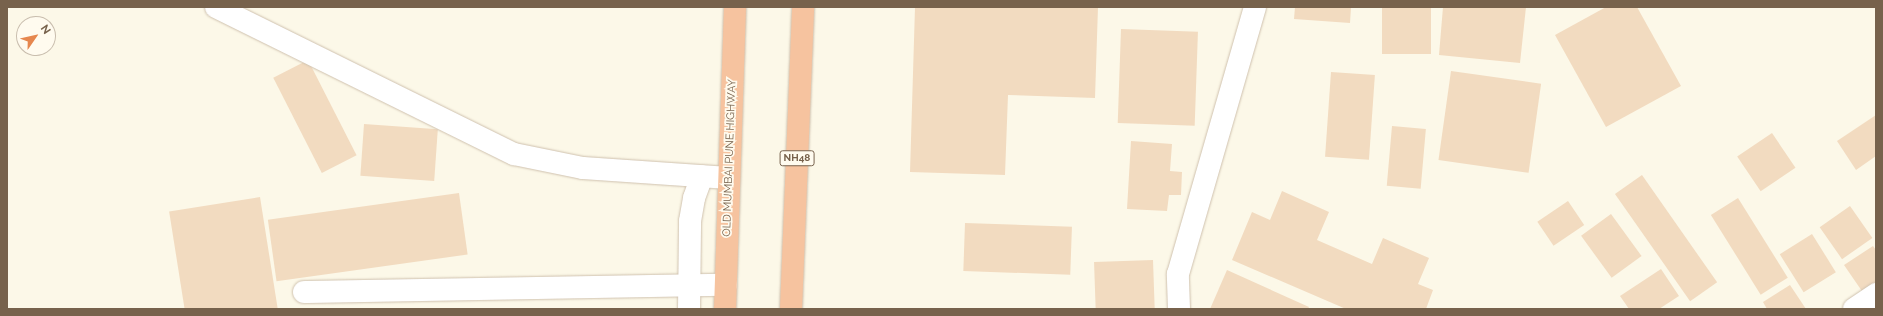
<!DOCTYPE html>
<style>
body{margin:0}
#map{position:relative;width:1883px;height:316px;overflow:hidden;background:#fcf8e8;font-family:Raleway,sans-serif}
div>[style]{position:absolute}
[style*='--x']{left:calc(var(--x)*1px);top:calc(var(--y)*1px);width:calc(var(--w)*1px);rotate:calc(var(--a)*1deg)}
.building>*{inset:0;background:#f2dbc0;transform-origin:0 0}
.roads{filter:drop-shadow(0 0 1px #cfc1ae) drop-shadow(0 0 1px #cfc1ae)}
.minor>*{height:22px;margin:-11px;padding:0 11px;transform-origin:11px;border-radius:11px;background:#fff}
.highway>*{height:22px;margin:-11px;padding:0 11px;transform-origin:11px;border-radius:11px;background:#f6c39f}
span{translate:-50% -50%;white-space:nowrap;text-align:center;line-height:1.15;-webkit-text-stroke:3.5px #fffbef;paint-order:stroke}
.shield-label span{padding:1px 3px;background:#fffbef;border:1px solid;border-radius:3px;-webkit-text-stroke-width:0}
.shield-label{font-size:10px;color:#77624c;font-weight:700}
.street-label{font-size:11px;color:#77624c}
.frame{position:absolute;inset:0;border:8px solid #77624c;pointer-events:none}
.north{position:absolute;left:16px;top:16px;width:40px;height:40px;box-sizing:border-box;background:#fffbef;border:1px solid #c9beae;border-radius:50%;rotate:56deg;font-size:11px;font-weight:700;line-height:16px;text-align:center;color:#77624c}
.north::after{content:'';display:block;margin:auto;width:14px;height:18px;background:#e6874e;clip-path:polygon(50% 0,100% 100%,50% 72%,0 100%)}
</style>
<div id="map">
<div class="building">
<div style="clip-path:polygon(915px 7px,1098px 7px,1095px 98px,1008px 95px,1005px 175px,910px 172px)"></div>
<div style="clip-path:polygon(1295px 7px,1351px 7px,1350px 23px,1294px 19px)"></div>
<div style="left:1382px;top:7px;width:49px;height:47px"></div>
<div style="clip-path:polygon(1443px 7px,1526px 7px,1520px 63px,1439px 55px)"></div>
<div style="clip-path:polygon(1606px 7px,1637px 7px,1681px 86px,1606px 127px,1555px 35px)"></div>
<div style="left:1121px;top:29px;width:77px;height:94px;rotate:2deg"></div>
<div style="left:308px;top:60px;width:107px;height:39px;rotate:63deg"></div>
<div style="left:1451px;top:71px;width:91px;height:90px;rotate:8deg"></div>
<div style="left:1331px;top:72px;width:44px;height:85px;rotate:4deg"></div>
<div style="clip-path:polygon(1876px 115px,1876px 156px,1856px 170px,1837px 141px)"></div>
<div style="left:364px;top:124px;width:74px;height:52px;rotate:4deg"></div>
<div style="left:1392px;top:126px;width:34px;height:60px;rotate:5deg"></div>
<div style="left:1772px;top:133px;width:42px;height:42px;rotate:56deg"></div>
<div style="clip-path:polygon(1131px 141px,1172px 144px,1170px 171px,1182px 172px,1181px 195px,1169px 195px,1167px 211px,1127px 209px)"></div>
<div style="left:1642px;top:175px;width:131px;height:33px;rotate:55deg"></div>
<div style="clip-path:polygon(1282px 191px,1329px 212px,1317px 240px,1372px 264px,1383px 238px,1429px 258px,1418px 284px,1433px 290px,1426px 309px,1346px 309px,1232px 260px,1252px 212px,1270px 220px)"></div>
<div style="left:459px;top:193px;width:62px;height:193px;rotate:82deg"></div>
<div style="left:260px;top:197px;width:113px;height:92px;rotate:81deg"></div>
<div style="left:1738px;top:198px;width:94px;height:32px;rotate:58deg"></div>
<div style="left:1568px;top:201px;width:29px;height:37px;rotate:56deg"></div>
<div style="left:1850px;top:206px;width:39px;height:37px;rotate:55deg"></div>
<div style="left:1611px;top:214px;width:52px;height:37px;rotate:54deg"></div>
<div style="left:965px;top:223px;width:107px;height:48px;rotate:2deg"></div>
<div style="left:1812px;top:234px;width:45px;height:38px;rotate:58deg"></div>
<div style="clip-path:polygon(1873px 246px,1876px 250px,1876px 291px,1866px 297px,1844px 265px)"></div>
<div style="left:1153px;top:260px;width:49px;height:59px;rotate:88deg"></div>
<div style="clip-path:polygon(1661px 269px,1679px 296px,1659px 309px,1629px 309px,1620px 296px)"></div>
<div style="clip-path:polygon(1227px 270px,1309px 307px,1308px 309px,1210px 309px)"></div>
<div style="clip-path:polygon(1790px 285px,1806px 309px,1767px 309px,1763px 302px)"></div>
</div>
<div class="roads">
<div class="minor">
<div style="--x:216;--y:7;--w:332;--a:26.3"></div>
<div style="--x:514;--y:154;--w:70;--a:11.5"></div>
<div style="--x:583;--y:168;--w:146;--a:3.9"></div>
<div style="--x:304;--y:292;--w:422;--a:-1"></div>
<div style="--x:689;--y:309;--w:88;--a:-89.3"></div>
<div style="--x:690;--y:221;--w:23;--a:-80"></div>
<div style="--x:694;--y:198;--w:23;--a:-70"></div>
<div style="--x:1179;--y:309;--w:35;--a:-92"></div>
<div style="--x:1178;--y:274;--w:278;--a:-73.9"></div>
<div style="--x:1854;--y:309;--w:27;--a:-34"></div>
</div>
<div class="highway">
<div style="--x:725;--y:309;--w:302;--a:-88.1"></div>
<div style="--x:791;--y:309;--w:302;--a:-87.7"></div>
</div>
</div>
<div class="shield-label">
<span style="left:797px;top:158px">NH48</span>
</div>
<div class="street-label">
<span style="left:730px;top:158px;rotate:-88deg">OLD MUMBAI PUNE HIGHWAY</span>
</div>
<div class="frame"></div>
<div class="north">N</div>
</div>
